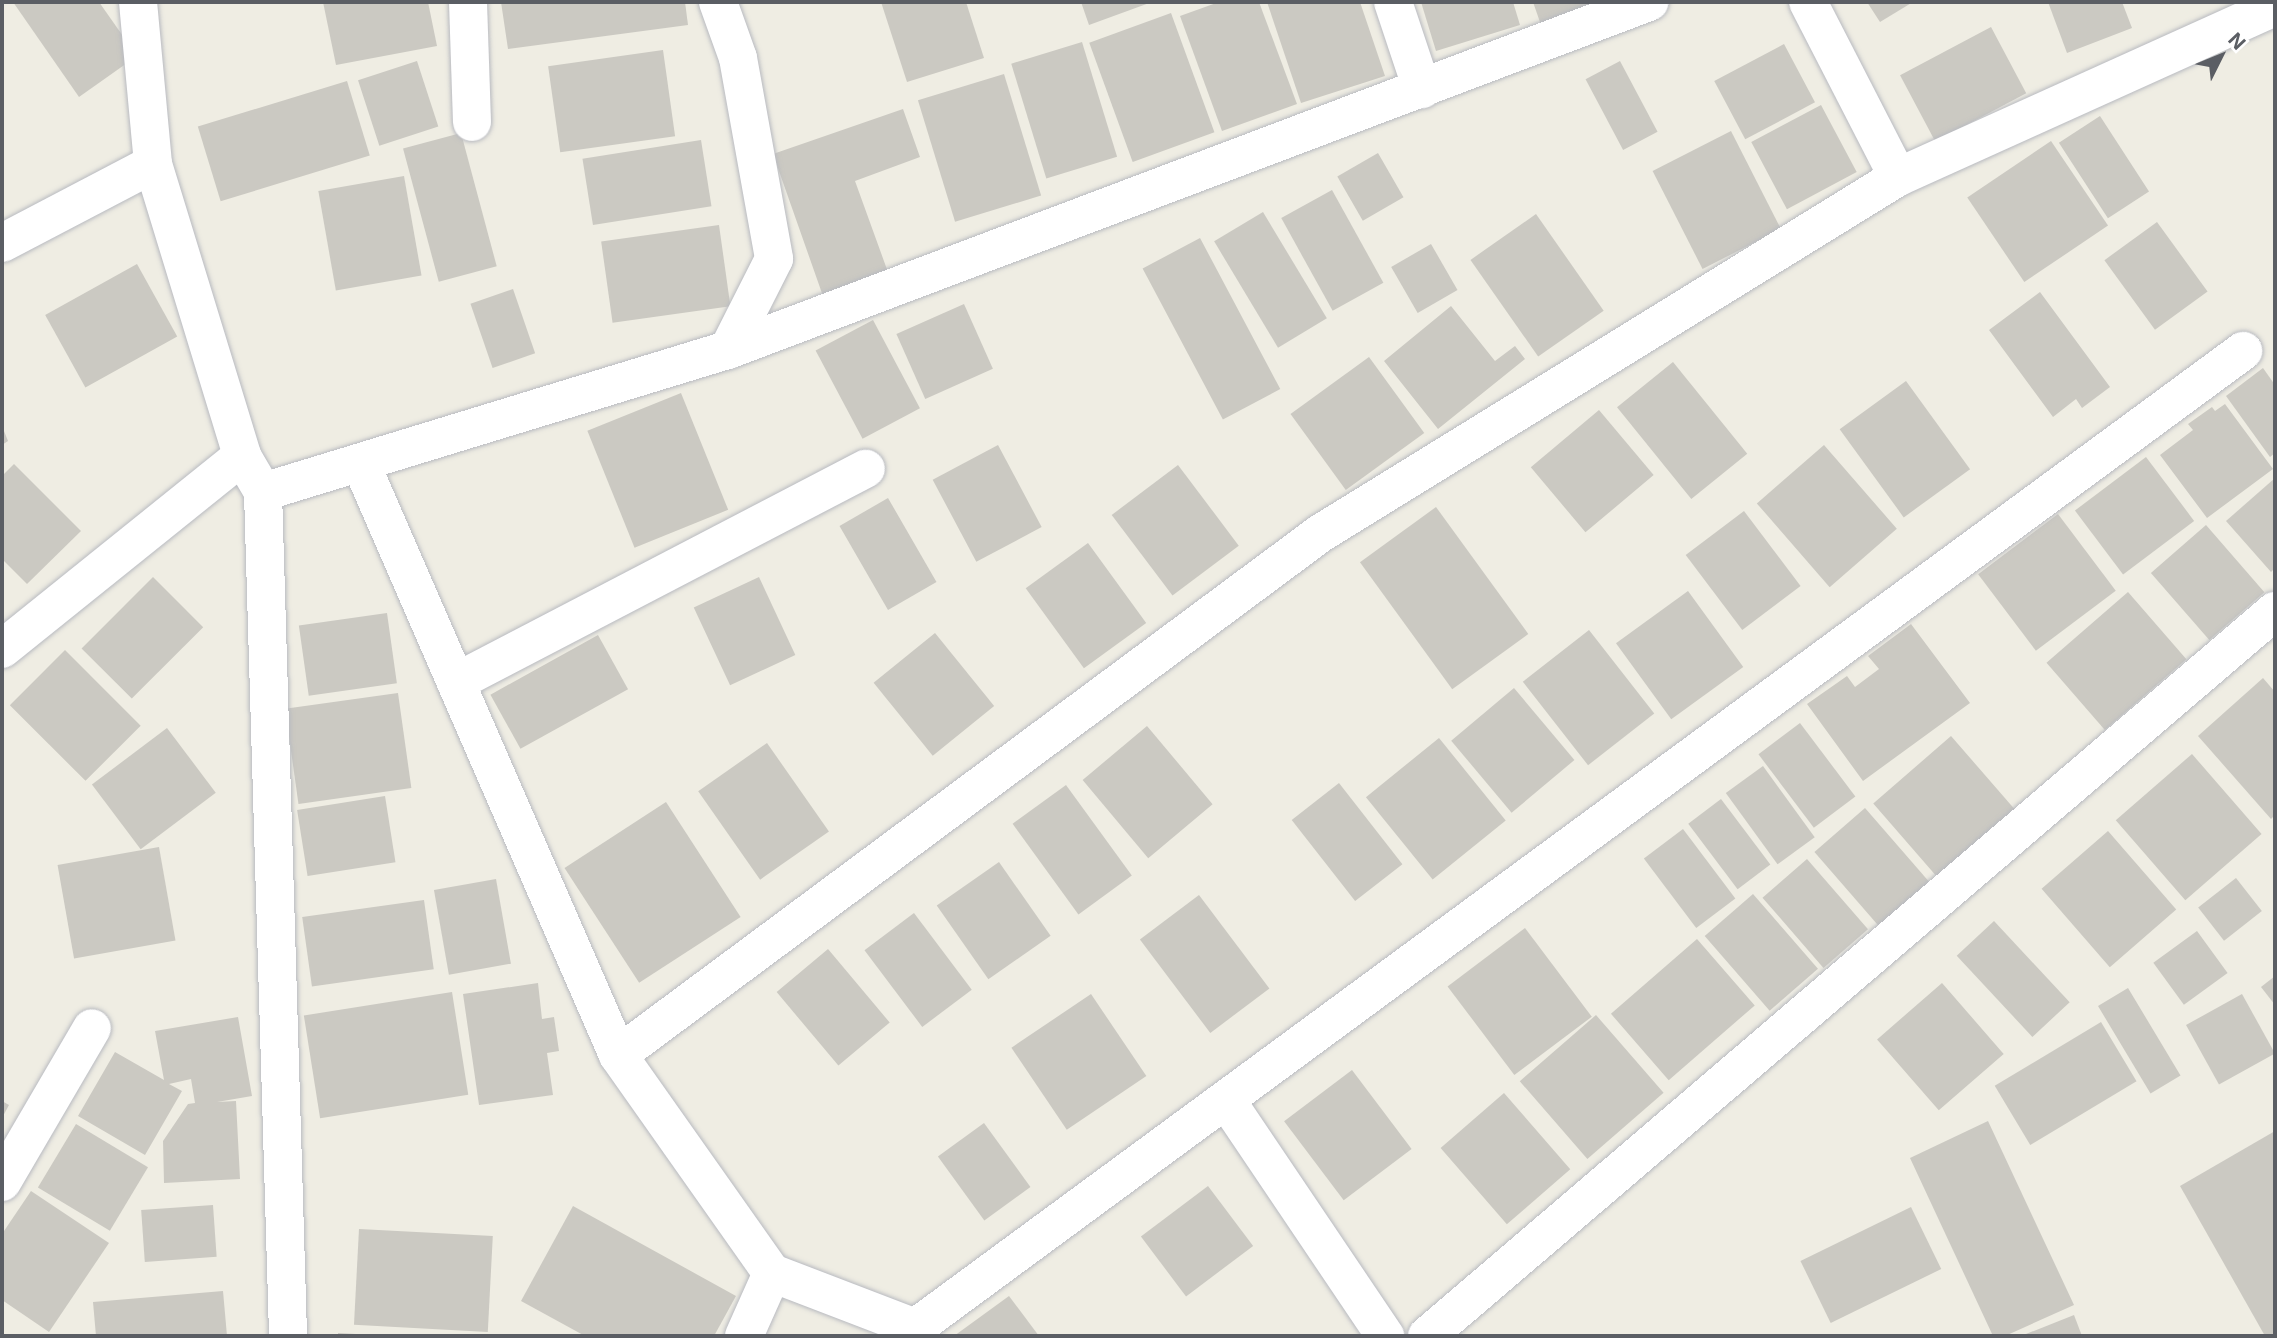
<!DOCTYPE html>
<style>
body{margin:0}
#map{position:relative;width:2277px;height:1338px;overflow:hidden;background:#efede3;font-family:Inter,sans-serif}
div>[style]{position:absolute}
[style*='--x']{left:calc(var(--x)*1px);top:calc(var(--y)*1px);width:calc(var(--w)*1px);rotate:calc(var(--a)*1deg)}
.building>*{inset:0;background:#cbc9c2;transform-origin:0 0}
.roads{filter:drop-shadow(0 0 2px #b8bac0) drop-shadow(0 0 2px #b8bac0)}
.minor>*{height:38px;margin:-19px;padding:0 19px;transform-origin:19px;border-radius:19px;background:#fff}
span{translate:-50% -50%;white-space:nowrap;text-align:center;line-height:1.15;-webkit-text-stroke:7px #fff;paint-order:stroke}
.frame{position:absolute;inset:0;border:4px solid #5b5e64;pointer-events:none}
.north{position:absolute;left:2186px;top:21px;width:70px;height:70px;-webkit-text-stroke:5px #fff;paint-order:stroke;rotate:47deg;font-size:19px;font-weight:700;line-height:28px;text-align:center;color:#5b5e64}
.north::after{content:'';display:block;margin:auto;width:24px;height:32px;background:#5b5e64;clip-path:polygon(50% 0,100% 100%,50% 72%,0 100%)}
</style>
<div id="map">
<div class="building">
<div style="clip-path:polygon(13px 2px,99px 2px,137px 56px,79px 97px)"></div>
<div style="clip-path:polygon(323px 2px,428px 2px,437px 46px,336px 65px)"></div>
<div style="clip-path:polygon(501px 2px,685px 2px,688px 25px,508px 49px)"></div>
<div style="clip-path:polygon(881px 2px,966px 2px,984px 58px,907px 82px)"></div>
<div style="clip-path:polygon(1081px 2px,1152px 2px,1089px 25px)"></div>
<div style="clip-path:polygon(1219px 2px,1259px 2px,1297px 104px,1222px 131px,1180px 16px)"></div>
<div style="clip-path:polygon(1267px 2px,1360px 2px,1385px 76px,1301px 103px)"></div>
<div style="clip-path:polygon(1421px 2px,1513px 2px,1520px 25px,1436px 51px)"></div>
<div style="clip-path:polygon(1533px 2px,1607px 2px,1541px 25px)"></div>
<div style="clip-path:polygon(1867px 2px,1913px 2px,1880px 22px)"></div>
<div style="clip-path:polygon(2048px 2px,2122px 2px,2132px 28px,2067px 53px)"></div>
<div style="left:1171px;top:13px;width:127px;height:87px;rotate:70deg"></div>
<div style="left:1991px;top:27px;width:75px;height:103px;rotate:62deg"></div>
<div style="left:1082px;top:42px;width:120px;height:74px;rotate:73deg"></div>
<div style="left:1784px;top:44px;width:66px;height:79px;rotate:62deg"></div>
<div style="left:663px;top:50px;width:87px;height:116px;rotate:82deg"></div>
<div style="left:417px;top:61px;width:69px;height:62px;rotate:72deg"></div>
<div style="left:1620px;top:61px;width:80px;height:39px;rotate:62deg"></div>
<div style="left:1004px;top:74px;width:127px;height:90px;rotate:73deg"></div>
<div style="left:347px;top:81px;width:78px;height:156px;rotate:73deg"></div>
<div style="left:1821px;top:105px;width:76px;height:79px;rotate:62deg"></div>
<div style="clip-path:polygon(903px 109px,920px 157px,855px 181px,889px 275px,824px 299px,773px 154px)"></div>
<div style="left:2100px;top:116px;width:90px;height:49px;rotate:57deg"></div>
<div style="left:1731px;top:131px;width:110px;height:88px;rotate:63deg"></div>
<div style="left:461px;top:133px;width:138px;height:60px;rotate:75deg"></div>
<div style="left:701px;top:140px;width:67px;height:120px;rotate:81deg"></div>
<div style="left:2051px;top:141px;width:102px;height:101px;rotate:56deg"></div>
<div style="left:1378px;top:153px;width:51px;height:47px;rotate:60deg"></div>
<div style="left:404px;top:176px;width:101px;height:87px;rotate:80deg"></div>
<div style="left:1332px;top:190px;width:106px;height:58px;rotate:61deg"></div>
<div style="left:1263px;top:212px;width:124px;height:57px;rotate:59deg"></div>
<div style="left:1536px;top:214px;width:118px;height:80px;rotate:55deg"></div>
<div style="left:2157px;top:222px;width:86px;height:65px;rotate:54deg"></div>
<div style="left:719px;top:225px;width:82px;height:119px;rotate:82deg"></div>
<div style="left:1200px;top:238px;width:171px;height:65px;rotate:62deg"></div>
<div style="left:1431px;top:244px;width:53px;height:46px;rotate:60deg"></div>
<div style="left:137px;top:264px;width:83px;height:105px;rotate:61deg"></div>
<div style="left:513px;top:289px;width:68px;height:45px;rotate:71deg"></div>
<div style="clip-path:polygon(2040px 292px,2110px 387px,2082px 408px,2076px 399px,2053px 417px,1989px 330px)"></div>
<div style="left:964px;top:304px;width:71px;height:74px;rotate:66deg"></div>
<div style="clip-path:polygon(1451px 306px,1495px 361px,1515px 346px,1525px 359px,1438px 429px,1384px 361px)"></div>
<div style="left:873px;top:320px;width:100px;height:65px;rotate:62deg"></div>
<div style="left:1369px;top:357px;width:94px;height:97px;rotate:54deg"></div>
<div style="left:1673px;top:362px;width:118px;height:72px;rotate:51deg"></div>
<div style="clip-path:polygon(2263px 368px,2275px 385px,2275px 453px,2270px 457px,2226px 396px)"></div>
<div style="left:1906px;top:381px;width:109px;height:82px;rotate:54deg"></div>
<div style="left:681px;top:393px;width:126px;height:101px;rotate:68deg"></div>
<div style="clip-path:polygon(2225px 404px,2273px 469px,2207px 518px,2160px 455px,2193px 430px,2188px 424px,2212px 407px,2215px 411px)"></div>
<div style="left:1599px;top:410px;width:85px;height:89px;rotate:50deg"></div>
<div style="clip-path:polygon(2px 426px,8px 441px,2px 445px)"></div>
<div style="left:998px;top:445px;width:93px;height:74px;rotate:62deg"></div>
<div style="left:1824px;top:445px;width:111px;height:89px;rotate:49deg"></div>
<div style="left:2146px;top:457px;width:80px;height:89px;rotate:53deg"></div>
<div style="clip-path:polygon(14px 464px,81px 531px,27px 584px,2px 559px,2px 476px)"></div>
<div style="left:1178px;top:465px;width:101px;height:83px;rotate:53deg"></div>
<div style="clip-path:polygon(2275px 478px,2275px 568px,2271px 572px,2226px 521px)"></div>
<div style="left:888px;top:498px;width:97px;height:56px;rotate:60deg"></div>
<div style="left:1436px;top:507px;width:157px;height:94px;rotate:54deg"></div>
<div style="left:1744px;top:511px;width:94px;height:73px;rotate:53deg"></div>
<div style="left:2058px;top:514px;width:96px;height:100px;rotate:53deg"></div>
<div style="left:2206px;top:525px;width:89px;height:73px;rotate:49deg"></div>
<div style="left:1088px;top:543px;width:99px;height:77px;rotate:54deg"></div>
<div style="left:153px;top:577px;width:71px;height:101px;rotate:45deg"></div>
<div style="left:759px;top:577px;width:86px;height:72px;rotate:65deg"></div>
<div style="left:1688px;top:591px;width:94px;height:89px;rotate:54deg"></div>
<div style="left:2128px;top:592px;width:89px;height:108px;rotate:49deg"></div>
<div style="left:387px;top:613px;width:71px;height:89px;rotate:82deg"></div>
<div style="clip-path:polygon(1911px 624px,1970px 703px,1863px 781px,1807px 704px,1847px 676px,1855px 687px,1879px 669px,1868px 656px)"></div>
<div style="left:1589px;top:630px;width:106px;height:84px;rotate:52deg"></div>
<div style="left:935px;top:633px;width:94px;height:79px;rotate:51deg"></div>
<div style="left:598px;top:635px;width:62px;height:123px;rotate:61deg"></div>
<div style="left:65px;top:650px;width:107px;height:78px;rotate:45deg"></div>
<div style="clip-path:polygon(2263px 678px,2275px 692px,2275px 815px,2271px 819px,2198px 736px)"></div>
<div style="left:1514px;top:688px;width:94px;height:82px;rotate:50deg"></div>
<div style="left:398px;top:693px;width:96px;height:114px;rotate:82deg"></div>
<div style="left:1800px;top:723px;width:92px;height:52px;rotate:53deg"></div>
<div style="left:1147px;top:726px;width:102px;height:84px;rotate:50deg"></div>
<div style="left:167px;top:728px;width:81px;height:94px;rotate:53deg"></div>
<div style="left:1951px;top:736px;width:98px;height:103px;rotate:49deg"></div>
<div style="left:1439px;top:738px;width:106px;height:94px;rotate:51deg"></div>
<div style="left:767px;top:743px;width:108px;height:84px;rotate:55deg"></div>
<div style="left:2192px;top:754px;width:106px;height:101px;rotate:49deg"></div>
<div style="left:1763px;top:766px;width:88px;height:46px;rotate:54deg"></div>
<div style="left:1339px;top:783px;width:103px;height:60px;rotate:52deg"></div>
<div style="left:1066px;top:785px;width:112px;height:66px;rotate:54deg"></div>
<div style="left:385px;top:796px;width:67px;height:89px;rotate:81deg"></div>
<div style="left:1721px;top:799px;width:82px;height:41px;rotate:53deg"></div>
<div style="left:666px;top:802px;width:137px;height:121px;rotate:57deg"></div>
<div style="left:1865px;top:808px;width:102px;height:67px;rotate:49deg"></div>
<div style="left:1683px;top:829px;width:87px;height:49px;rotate:53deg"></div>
<div style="left:2108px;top:831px;width:104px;height:88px;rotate:49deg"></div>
<div style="left:159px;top:847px;width:95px;height:103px;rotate:80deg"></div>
<div style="left:1807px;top:859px;width:93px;height:59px;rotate:49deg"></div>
<div style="left:999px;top:862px;width:90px;height:76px;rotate:55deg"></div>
<div style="left:2236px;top:878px;width:42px;height:48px;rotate:52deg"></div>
<div style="left:496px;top:879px;width:86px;height:63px;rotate:80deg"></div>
<div style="left:1753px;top:894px;width:99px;height:64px;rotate:49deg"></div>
<div style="left:1199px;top:895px;width:117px;height:74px;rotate:53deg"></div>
<div style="left:424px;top:900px;width:70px;height:123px;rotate:82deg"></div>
<div style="left:914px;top:913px;width:96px;height:62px;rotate:53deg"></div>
<div style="left:1994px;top:921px;width:111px;height:51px;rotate:47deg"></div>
<div style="left:1525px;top:928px;width:111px;height:97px;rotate:53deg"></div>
<div style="left:2197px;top:931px;width:52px;height:54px;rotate:54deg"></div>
<div style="left:1697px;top:939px;width:88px;height:114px;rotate:49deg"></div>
<div style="left:828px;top:949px;width:96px;height:67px;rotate:50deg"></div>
<div style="clip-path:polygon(2275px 976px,2275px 1005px,2261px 987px)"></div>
<div style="clip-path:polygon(538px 983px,542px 1019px,554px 1017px,559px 1051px,547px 1053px,553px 1095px,479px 1105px,463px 994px)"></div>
<div style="left:1942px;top:983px;width:94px;height:86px;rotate:49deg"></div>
<div style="left:2128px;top:988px;width:102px;height:35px;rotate:59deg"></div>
<div style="left:452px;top:992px;width:104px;height:150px;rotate:81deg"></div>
<div style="left:1091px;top:994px;width:99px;height:96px;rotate:56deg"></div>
<div style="left:2242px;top:994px;width:68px;height:64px;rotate:61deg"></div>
<div style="left:1596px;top:1015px;width:103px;height:101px;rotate:49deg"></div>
<div style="clip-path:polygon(238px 1017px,252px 1096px,217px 1102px,236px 1101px,240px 1179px,164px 1183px,163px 1141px,188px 1104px,195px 1103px,191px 1079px,169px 1084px,182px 1091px,145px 1155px,78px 1116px,115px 1052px,164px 1080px,155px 1031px)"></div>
<div style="left:2101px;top:1022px;width:69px;height:124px;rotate:59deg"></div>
<div style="left:1352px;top:1070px;width:99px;height:85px;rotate:53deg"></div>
<div style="left:1504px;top:1093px;width:101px;height:84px;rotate:49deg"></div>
<div style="clip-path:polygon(2px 1101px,9px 1105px,2px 1118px)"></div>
<div style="clip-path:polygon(1988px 1121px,2074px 1305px,2005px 1336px,1993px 1336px,1910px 1158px)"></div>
<div style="left:984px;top:1123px;width:79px;height:57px;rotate:54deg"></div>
<div style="left:76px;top:1124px;width:84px;height:74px;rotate:31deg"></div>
<div style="clip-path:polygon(2275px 1131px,2275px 1336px,2265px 1336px,2180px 1186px)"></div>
<div style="left:1208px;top:1186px;width:75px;height:84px;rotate:53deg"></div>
<div style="clip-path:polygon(31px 1191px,109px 1243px,49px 1332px,2px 1300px,2px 1234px)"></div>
<div style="left:213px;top:1205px;width:52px;height:72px;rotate:86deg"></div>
<div style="clip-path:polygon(573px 1206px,736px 1296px,714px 1336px,585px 1336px,521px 1301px)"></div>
<div style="left:1911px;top:1207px;width:69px;height:123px;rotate:64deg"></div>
<div style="left:359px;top:1229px;width:134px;height:96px;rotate:3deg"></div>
<div style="clip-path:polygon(223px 1291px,227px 1336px,96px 1336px,93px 1302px)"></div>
<div style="clip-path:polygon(1009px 1296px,1039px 1336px,954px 1336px)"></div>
<div style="clip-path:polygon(2074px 1315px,2082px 1336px,2021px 1336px)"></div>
<div style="clip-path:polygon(338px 1333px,356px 1334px,356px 1336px,338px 1336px)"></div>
</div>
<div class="roads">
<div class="minor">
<div style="--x:138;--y:2;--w:163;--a:84.7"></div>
<div style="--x:153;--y:164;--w:305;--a:73"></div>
<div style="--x:242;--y:456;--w:42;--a:59.7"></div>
<div style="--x:263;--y:492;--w:844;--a:88.3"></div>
<div style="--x:468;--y:2;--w:120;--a:88.1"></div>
<div style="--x:718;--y:2;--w:59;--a:70.3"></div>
<div style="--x:738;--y:58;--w:204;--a:79.8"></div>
<div style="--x:774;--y:259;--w:102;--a:116.8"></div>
<div style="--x:1393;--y:2;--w:92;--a:71.6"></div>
<div style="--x:1808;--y:2;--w:197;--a:62.8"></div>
<div style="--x:2;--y:243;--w:170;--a:-27.6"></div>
<div style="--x:361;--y:464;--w:644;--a:66.5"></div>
<div style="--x:618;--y:1055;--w:267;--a:54.8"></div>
<div style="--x:772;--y:1273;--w:153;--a:21"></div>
<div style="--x:915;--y:1328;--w:1649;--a:-36.34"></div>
<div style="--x:263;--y:492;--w:486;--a:-17"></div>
<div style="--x:728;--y:350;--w:985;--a:-20.7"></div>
<div style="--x:2;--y:649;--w:308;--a:-38.8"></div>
<div style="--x:456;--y:682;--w:462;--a:-27.5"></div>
<div style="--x:618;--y:1055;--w:876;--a:-36.6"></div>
<div style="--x:1321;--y:533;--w:678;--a:-31.67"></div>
<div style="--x:1898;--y:177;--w:414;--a:-24.3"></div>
<div style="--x:1226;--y:1100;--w:285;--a:56"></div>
<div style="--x:2;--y:1182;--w:178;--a:-59.7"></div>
<div style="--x:744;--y:1336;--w:69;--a:-66"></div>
<div style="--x:1427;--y:1336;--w:1116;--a:-40.53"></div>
</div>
</div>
<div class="frame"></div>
<div class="north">N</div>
</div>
